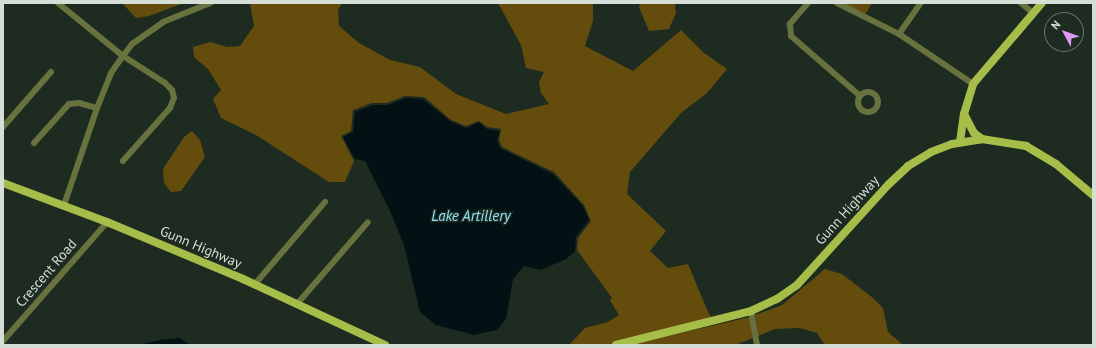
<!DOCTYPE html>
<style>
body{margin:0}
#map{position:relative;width:1096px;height:348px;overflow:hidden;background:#1d2b20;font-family:"PT Sans",sans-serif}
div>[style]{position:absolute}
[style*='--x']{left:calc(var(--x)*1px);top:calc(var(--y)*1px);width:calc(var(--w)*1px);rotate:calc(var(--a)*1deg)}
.green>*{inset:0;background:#644c0d}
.water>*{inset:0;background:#041114}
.minor>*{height:6px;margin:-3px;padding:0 3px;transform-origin:3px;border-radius:3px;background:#67723e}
.minor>.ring{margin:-3px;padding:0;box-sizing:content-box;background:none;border:6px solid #67723e;border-radius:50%}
.major>*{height:8px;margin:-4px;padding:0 4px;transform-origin:4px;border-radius:4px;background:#a7bd49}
span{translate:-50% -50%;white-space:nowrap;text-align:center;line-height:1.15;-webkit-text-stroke:3px #1d2b20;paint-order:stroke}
.street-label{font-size:14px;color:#d5ded7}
.water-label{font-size:15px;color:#92e1f7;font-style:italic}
.frame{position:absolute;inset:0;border:4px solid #d5ded7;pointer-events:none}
.north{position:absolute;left:1044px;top:12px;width:40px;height:40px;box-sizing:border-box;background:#1d2b20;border:1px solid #677369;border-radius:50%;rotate:311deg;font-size:11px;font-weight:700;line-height:16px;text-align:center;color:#d5ded7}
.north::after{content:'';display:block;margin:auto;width:14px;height:18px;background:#db99f5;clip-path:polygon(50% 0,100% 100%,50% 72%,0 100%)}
</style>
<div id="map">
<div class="green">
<div style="clip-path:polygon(122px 3px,151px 4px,184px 3px,149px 16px,136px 18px)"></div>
<div style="clip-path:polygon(250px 3px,342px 3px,338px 10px,339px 26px,359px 43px,390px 60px,420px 67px,456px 94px,506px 114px,549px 104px,541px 93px,539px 82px,544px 72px,526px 68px,521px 45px,498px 3px,593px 3px,593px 21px,585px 46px,633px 71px,681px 30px,704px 53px,727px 69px,707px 93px,681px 113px,630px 172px,627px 194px,666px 231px,650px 251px,668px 268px,688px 264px,708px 312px,712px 318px,716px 319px,607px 345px,569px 345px,585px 328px,608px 322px,619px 315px,610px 300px,612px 298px,577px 250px,578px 238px,591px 221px,584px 205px,554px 172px,502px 147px,499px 140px,501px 129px,487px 127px,479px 121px,466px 126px,451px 120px,424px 97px,405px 96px,387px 103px,372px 103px,353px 110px,351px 131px,341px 136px,354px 161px,345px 182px,329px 182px,256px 135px,221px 118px,213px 99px,221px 90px,208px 69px,194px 57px,193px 47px,210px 42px,227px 47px,240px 46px,254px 26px)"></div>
<div style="clip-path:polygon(641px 3px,675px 3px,676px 13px,669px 29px,649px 31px,639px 7px)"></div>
<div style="clip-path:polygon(841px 3px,872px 3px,865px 15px)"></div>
<div style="clip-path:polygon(192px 131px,200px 140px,205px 157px,181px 191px,171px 192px,164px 183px,163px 169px,184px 137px)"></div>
<div style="clip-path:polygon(825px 269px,842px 274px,873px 298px,883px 308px,888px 332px,903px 345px,825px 345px,817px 333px,800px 328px,775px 329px,758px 336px,755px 315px,782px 305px)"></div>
<div style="clip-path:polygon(750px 317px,753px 338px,735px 345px,628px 345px)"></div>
</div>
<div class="water">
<div style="clip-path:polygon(406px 98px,423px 99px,450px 121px,466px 128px,479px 122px,487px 129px,500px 131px,497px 140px,500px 148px,553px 174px,583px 206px,589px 220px,576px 237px,575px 251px,566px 259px,541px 270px,524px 266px,513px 279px,506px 319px,497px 330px,474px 335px,436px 325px,420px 312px,404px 245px,390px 211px,365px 161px,355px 159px,343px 137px,353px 132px,355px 112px,373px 105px,388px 105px)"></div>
<div style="clip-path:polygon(179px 338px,191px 345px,139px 345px,160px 340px)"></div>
</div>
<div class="minor">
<div style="--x:58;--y:3;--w:84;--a:39.2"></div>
<div style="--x:123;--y:56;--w:50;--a:32.7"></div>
<div style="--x:165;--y:83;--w:10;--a:45"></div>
<div style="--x:172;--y:90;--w:8;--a:76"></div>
<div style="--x:174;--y:98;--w:11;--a:112"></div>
<div style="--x:170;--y:108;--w:71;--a:131.6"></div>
<div style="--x:808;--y:3;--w:28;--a:131"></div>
<div style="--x:790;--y:24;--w:12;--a:85"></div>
<div style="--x:791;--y:36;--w:90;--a:40.9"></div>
<div style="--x:837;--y:3;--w:69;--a:26.6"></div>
<div style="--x:899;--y:34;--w:89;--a:34"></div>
<div style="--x:1021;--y:3;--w:16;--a:40"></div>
<div style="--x:899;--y:34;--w:38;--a:-55"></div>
<div class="ring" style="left:858px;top:92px;width:14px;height:14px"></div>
<div style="--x:3;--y:127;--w:73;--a:-48.9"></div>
<div style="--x:34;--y:143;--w:52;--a:-48.1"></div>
<div style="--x:69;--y:104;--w:10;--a:-6"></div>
<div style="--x:79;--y:103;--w:19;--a:16"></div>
<div style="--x:64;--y:205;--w:102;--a:-71.2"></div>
<div style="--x:97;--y:108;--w:38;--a:-68"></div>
<div style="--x:111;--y:73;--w:21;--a:-55"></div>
<div style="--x:123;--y:56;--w:15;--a:-53"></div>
<div style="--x:132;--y:44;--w:38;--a:-35"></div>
<div style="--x:163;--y:22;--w:51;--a:-22"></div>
<div style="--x:255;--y:284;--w:108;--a:-49.5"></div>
<div style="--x:297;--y:304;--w:108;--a:-49.1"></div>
<div style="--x:751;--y:311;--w:35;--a:80"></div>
<div style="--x:3;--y:341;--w:158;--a:-48.8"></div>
</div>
<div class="major">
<div style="--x:965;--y:116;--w:19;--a:62"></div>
<div style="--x:974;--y:133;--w:10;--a:37"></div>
<div style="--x:960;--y:142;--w:28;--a:-82"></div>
<div style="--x:964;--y:114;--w:31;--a:-73"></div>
<div style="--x:973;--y:84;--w:106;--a:-49.6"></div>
<div style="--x:3;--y:183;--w:111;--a:20.6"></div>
<div style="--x:107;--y:222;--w:147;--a:22.7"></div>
<div style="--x:243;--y:279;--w:157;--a:24.9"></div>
<div style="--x:616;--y:345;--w:139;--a:-14.1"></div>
<div style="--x:751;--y:311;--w:29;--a:-25"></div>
<div style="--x:777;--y:299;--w:24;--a:-35"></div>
<div style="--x:797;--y:285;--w:137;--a:-47.7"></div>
<div style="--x:889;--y:184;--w:26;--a:-43"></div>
<div style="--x:908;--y:166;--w:27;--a:-31"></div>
<div style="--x:931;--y:152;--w:22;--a:-21"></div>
<div style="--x:952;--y:144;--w:30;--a:-9"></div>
<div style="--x:982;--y:139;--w:45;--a:9"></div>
<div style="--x:1026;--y:146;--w:35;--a:31"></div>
<div style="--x:1056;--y:164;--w:48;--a:40"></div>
</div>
<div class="street-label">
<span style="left:847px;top:210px;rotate:-48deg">Gunn Highway</span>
<span style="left:201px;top:247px;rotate:23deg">Gunn Highway</span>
<span style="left:46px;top:273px;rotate:-49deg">Crescent Road</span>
</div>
<div class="water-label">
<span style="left:471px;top:216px">Lake Artillery</span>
</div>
<div class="frame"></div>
<div class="north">N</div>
</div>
